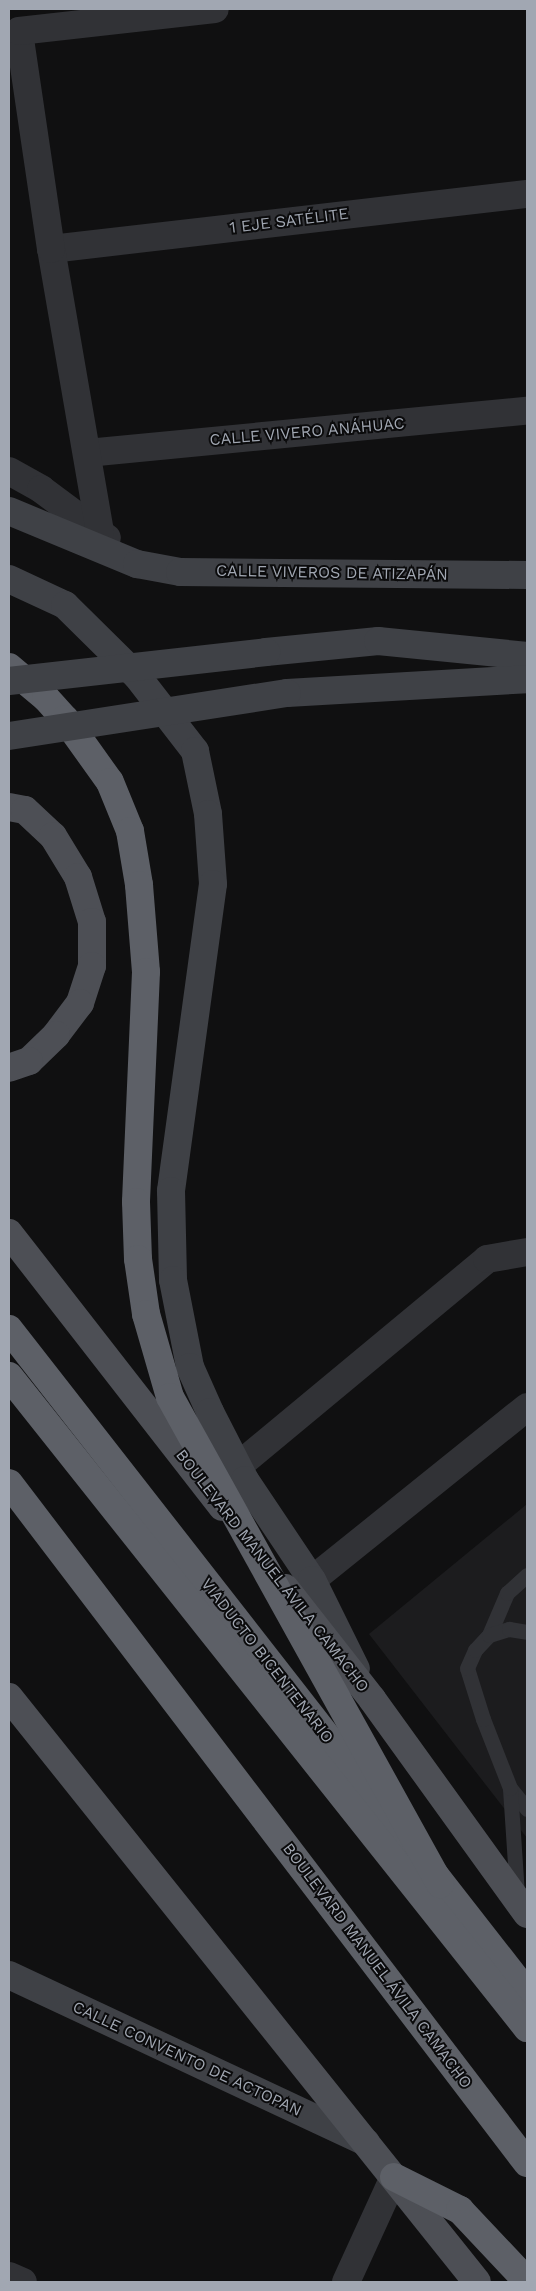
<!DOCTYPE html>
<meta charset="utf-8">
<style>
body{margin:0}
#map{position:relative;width:536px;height:2291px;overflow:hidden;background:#101011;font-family:"Work Sans",sans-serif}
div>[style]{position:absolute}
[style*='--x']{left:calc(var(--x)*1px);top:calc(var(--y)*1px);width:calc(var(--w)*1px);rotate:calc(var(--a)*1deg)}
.built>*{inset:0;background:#1c1c1e}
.lane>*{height:15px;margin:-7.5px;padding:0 7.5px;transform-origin:7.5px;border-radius:7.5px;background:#313236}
.street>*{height:28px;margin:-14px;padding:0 14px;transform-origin:14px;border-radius:14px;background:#313236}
.secondary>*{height:28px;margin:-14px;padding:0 14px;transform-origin:14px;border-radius:14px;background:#3f4146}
.primary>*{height:28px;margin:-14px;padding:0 14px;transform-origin:14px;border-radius:14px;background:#4d4f55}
.highway>*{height:28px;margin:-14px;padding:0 14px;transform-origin:14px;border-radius:14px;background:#5d6067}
.secondary-bridge>*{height:28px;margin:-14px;padding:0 14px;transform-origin:14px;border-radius:14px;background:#3f4146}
.highway-bridge>*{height:28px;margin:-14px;padding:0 14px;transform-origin:14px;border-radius:14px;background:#5d6067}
span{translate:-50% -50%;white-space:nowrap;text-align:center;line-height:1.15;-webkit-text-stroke:4px #0b0b0c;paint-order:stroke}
.street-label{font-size:16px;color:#a1a7b2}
.frame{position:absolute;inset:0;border:10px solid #a1a7b2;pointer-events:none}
</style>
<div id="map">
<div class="built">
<div style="clip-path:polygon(527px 1504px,527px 1838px,369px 1634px)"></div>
</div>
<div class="lane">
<div style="--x:489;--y:1635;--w:46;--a:-66.8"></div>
<div style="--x:507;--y:1593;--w:27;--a:-42"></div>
<div style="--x:510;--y:1788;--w:27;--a:51"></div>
<div style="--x:517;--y:1894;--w:106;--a:-93.8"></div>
<div style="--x:510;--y:1788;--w:74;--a:-111.4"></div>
<div style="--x:483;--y:1719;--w:53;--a:-107.4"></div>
<div style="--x:467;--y:1668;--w:20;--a:-66"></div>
<div style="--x:475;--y:1650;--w:21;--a:-47"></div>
<div style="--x:489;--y:1635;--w:21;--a:-17"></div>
<div style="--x:509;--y:1629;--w:18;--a:9"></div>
</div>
<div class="street">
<div style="--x:51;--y:249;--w:479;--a:-6.6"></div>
<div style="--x:87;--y:453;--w:442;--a:-5.5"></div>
<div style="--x:9;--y:471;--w:37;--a:29"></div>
<div style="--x:41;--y:489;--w:82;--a:36.6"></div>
<div style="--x:100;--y:532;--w:287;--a:-99.8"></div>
<div style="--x:51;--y:249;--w:220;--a:-98.4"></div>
<div style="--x:19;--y:31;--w:197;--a:-6.4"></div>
<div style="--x:238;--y:1466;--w:324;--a:-39.7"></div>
<div style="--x:487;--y:1259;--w:41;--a:-9.9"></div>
<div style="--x:312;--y:1580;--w:276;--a:-38.8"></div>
<div style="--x:9;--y:2276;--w:15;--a:23"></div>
<div style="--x:346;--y:2282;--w:115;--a:-65.4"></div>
</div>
<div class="secondary">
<div style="--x:9;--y:511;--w:139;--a:22.5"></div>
<div style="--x:137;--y:564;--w:44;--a:10.5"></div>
<div style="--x:180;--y:572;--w:347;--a:0.5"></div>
<div style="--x:9;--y:579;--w:62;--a:24.9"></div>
<div style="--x:65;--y:605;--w:101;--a:44.6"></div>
<div style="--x:137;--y:676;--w:95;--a:52.3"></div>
<div style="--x:195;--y:751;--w:64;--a:78.3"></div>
<div style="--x:208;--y:814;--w:70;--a:85.9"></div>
<div style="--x:213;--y:884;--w:310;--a:97.8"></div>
<div style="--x:171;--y:1191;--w:89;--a:88.7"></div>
<div style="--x:173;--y:1280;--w:89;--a:78.9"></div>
<div style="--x:190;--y:1367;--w:49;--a:66"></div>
<div style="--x:210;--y:1412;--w:76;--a:62.8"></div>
<div style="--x:245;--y:1480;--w:120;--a:56.2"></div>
<div style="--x:312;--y:1580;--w:99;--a:63.7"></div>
<div style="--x:266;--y:652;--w:113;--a:-5.6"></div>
<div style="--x:378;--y:641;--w:150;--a:5.7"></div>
<div style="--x:287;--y:693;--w:240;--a:-3.3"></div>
<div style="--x:9;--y:1975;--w:394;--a:25.1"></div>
</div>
<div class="primary">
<div style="--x:9;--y:807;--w:16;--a:11"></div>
<div style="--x:25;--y:810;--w:38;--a:43"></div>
<div style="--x:53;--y:836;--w:48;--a:58.6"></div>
<div style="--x:78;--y:877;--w:47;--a:72.7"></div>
<div style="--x:92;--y:922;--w:44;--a:90"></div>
<div style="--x:92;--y:966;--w:39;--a:108"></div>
<div style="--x:80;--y:1003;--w:40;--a:127"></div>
<div style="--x:56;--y:1035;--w:37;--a:136"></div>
<div style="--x:29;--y:1061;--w:21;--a:161"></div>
<div style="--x:9;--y:1233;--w:347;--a:52.1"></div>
<div style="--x:285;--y:1588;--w:141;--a:51.9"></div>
<div style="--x:372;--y:1699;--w:265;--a:54.2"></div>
<div style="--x:9;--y:1697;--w:749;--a:51.34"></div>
</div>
<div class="highway">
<div style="--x:9;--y:667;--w:48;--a:40"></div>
<div style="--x:46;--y:698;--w:28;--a:48"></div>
<div style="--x:65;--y:719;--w:77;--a:54.5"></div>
<div style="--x:110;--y:782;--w:53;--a:67.8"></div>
<div style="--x:130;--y:831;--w:55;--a:80.5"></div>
<div style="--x:9;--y:1329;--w:842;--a:52.04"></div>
<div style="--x:9;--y:1376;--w:833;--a:51.53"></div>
<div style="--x:9;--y:1483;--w:855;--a:52.7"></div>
<div style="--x:394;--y:2177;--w:74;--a:26.6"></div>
<div style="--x:460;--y:2210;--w:98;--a:46.7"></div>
</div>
<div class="secondary-bridge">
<div style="--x:9;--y:681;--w:259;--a:-6.4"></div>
<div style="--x:9;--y:736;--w:281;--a:-8.8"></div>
</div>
<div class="highway-bridge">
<div style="--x:139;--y:885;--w:87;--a:85.4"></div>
<div style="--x:146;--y:972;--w:230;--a:92.5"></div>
<div style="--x:136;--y:1202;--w:57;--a:88"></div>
<div style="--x:138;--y:1259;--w:56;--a:81.7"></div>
<div style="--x:146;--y:1314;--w:86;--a:73.9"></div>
<div style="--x:170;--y:1397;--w:557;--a:61"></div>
</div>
<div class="street-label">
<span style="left:289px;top:221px;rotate:-7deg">1 EJE SATÉLITE</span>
<span style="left:307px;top:432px;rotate:-5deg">CALLE VIVERO ANÁHUAC</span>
<span style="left:332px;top:573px;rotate:1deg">CALLE VIVEROS DE ATIZAPÁN</span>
<span style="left:272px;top:1571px;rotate:52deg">BOULEVARD MANUEL ÁVILA CAMACHO</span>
<span style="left:267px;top:1661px;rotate:52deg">VIADUCTO BICENTENARIO</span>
<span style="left:377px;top:1966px;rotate:53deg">BOULEVARD MANUEL ÁVILA CAMACHO</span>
<span style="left:187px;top:2059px;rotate:25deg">CALLE CONVENTO DE ACTOPAN</span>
</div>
<div class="frame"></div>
</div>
